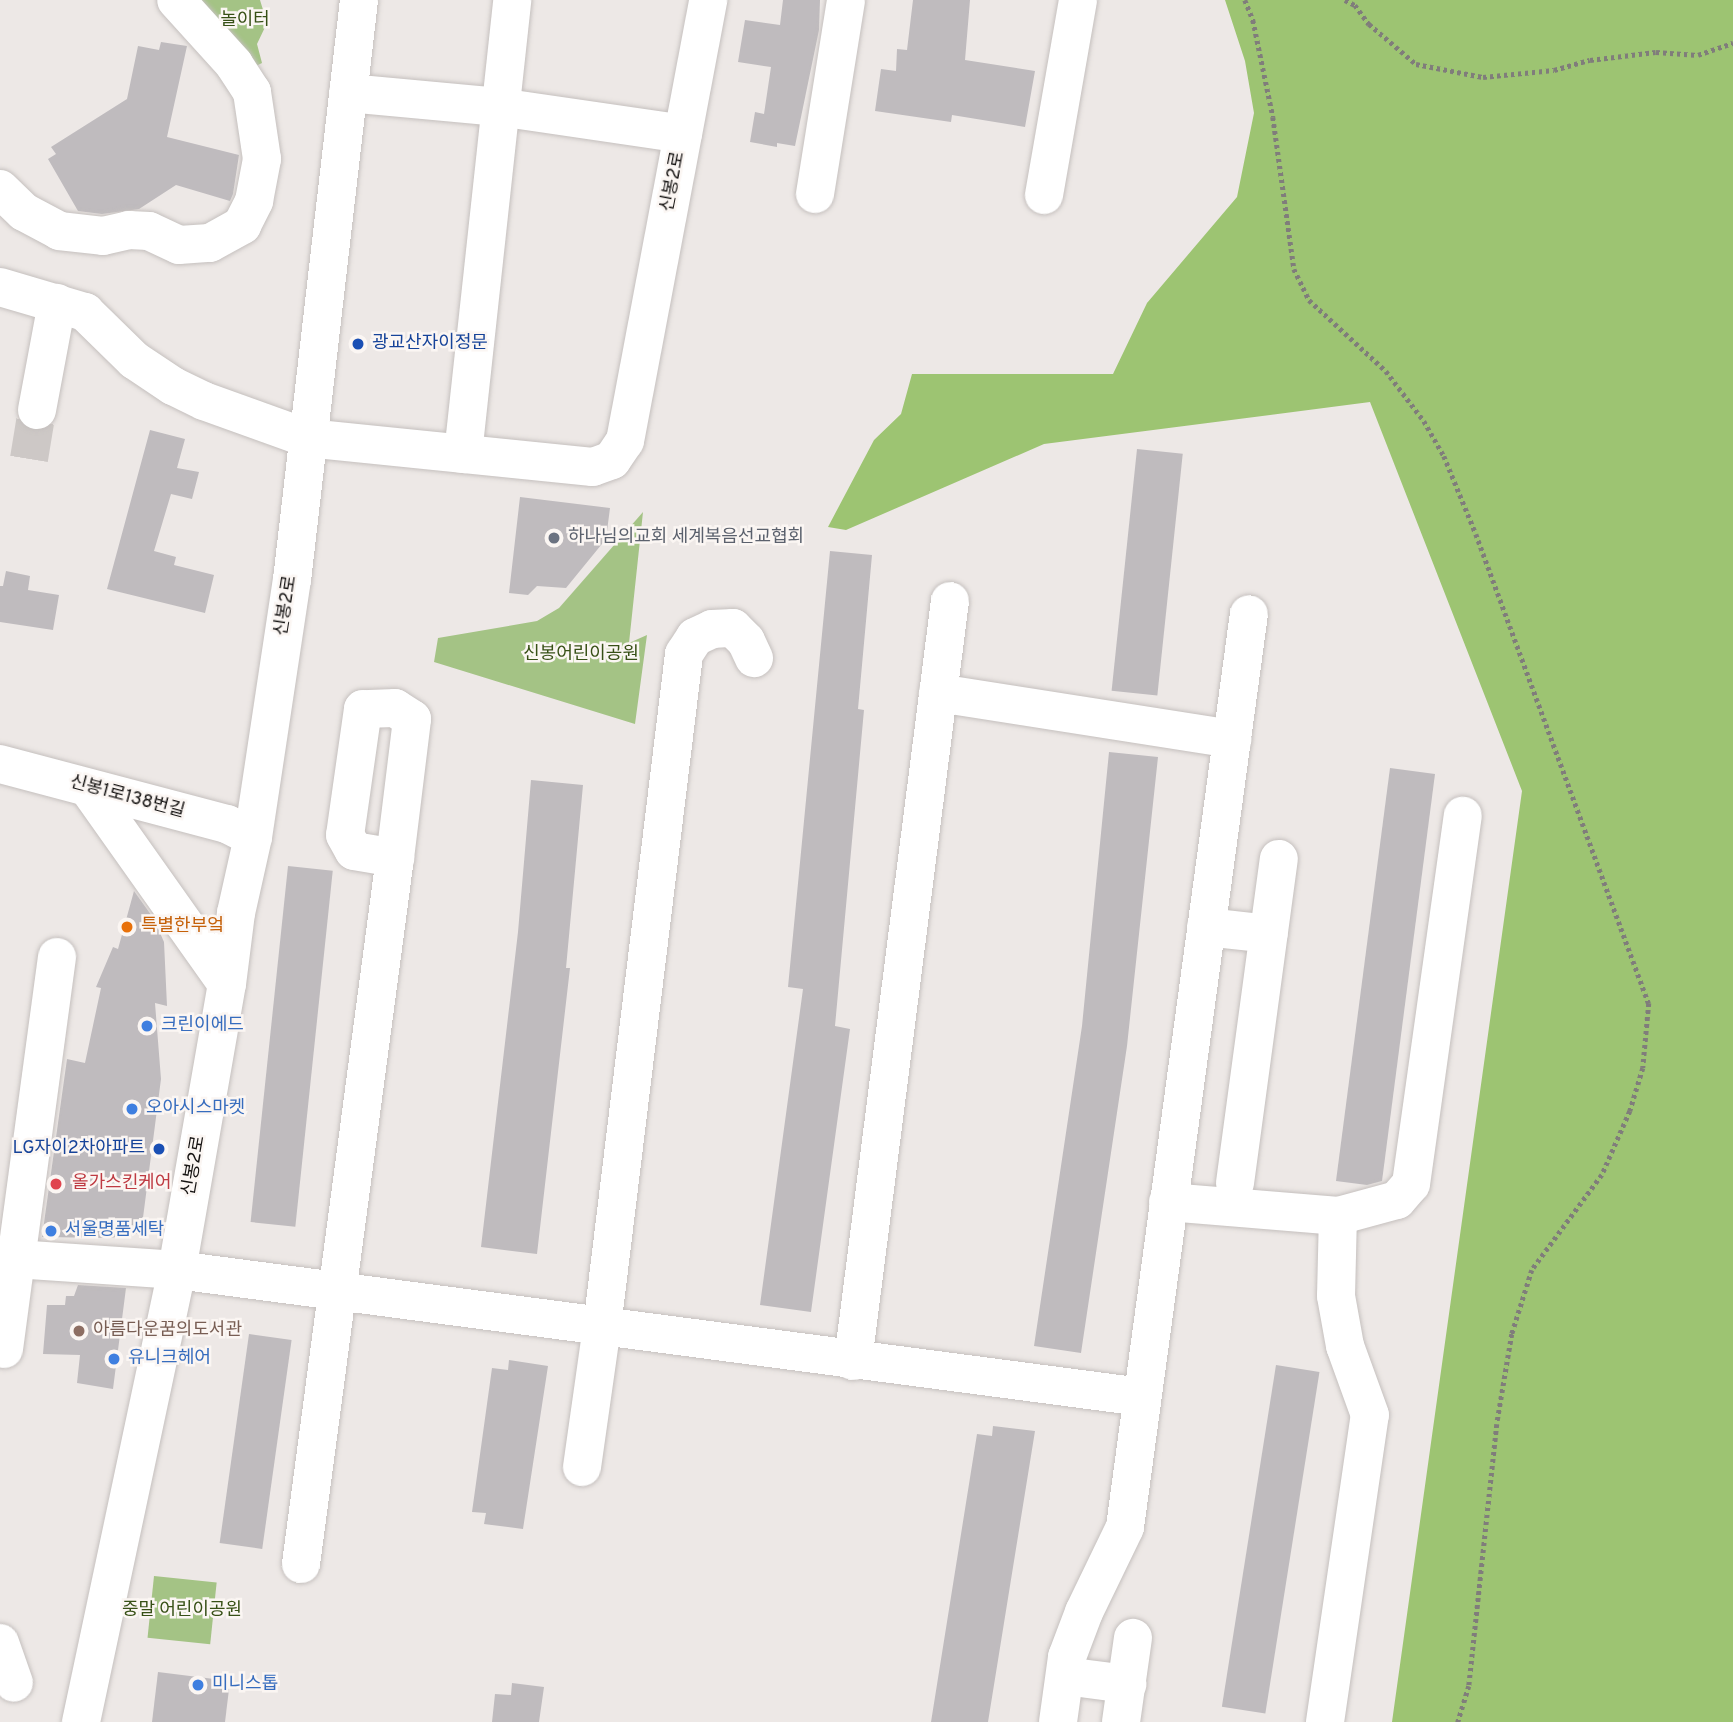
<!DOCTYPE html>
<meta charset="utf-8">
<style>
body{margin:0}
#map{position:relative;width:1733px;height:1722px;overflow:hidden;background:#ede8e6;font-family:Overpass,"Noto Sans KR",sans-serif}
div>[style]{position:absolute}
[style*='--x']{left:calc(var(--x)*1px);top:calc(var(--y)*1px);width:calc(var(--w)*1px);rotate:calc(var(--a)*1deg)}
.green>*{inset:0;background:#a4c385;transform-origin:0 0}
.forest>*{inset:0;background:#9dc472}
.building>*{inset:0;background:#bfbbbe;transform-origin:0 0}
.minor-tunnel>*{height:38px;margin-top:-19px;transform-origin:0;background:repeating-linear-gradient(90deg,#cdc8c6 0 38px,transparent 0 57px)}
.path>*{height:4.5px;margin-top:-2.25px;transform-origin:0;background:repeating-linear-gradient(90deg,#807d7b 0 3.5px,transparent 0 7px)}
.roads{filter:drop-shadow(0 0 2px #c5c0be) drop-shadow(0 0 2px #c5c0be)}
.minor>*{height:38px;margin:-19px;padding:0 19px;transform-origin:19px;border-radius:19px;background:#fff}
.dots>*{width:19px;height:19px;translate:-50% -50%;box-sizing:border-box;border:4px solid #fbf6f3;border-radius:50%}
span{translate:-50% -50%;white-space:nowrap;text-align:center;line-height:1.15;-webkit-text-stroke:5px #fbf6f3;paint-order:stroke}
.park-label{font-size:18px;color:#375016}
.street-label{font-size:18px;color:#151312}
.transit-label{font-size:18px;color:#164399}
.left{translate:0 -50%;text-align:left}
.right{translate:-100% -50%;text-align:right}
.worship-label{font-size:18px;color:#5b616d}
.food-label{font-size:18px;color:#c56008}
.shop-label{font-size:18px;color:#366cbe}
.health-label{font-size:18px;color:#be3a42}
.education-label{font-size:18px;color:#785e54}
</style>
<div id="map">
<div class="green">
<div style="clip-path:polygon(199px 0,260px 0,267px 23px,257px 44px,262px 63px,252px 68px)"></div>
<div style="clip-path:polygon(643px 512px,629px 643px,647px 635px,635px 724px,434px 662px,438px 638px,537px 621px,559px 608px)"></div>
<div style="left:154px;top:1576px;width:63px;height:62px;rotate:6deg"></div>
</div>
<div class="forest">
<div style="clip-path:polygon(1225px 0,1733px 0,1733px 1722px,1392px 1722px,1522px 791px,1370px 402px,1044px 444px,846px 530px,828px 527px,874px 440px,901px 414px,912px 374px,1113px 374px,1147px 303px,1237px 197px,1254px 113px,1245px 61px)"></div>
</div>
<div class="building">
<div style="clip-path:polygon(783px 0,820px 0,819px 30px,795px 146px,777px 143px,777px 147px,750px 142px,755px 112px,764px 114px,771px 67px,738px 62px,745px 20px,780px 25px)"></div>
<div style="clip-path:polygon(913px 0,970px 0,965px 60px,1035px 71px,1025px 127px,952px 115px,951px 122px,875px 111px,881px 69px,896px 71px,897px 49px,907px 50px)"></div>
<div style="clip-path:polygon(161px 42px,187px 46px,167px 137px,239px 155px,233px 194px,230px 201px,176px 185px,139px 209px,102px 214px,78px 211px,48px 159px,56px 154px,51px 147px,127px 99px,138px 46px,159px 50px)"></div>
<div style="clip-path:polygon(150px 430px,185px 439px,177px 468px,199px 472px,192px 499px,171px 494px,154px 551px,176px 557px,174px 565px,214px 575px,205px 613px,107px 589px)"></div>
<div style="left:1137px;top:449px;width:46px;height:243px;rotate:6deg"></div>
<div style="clip-path:polygon(520px 497px,610px 508px,606px 539px,566px 588px,537px 586px,528px 595px,509px 593px)"></div>
<div style="clip-path:polygon(830px 551px,872px 555px,858px 709px,864px 710px,835px 1026px,850px 1029px,811px 1312px,760px 1305px,803px 989px,788px 987px)"></div>
<div style="clip-path:polygon(6px 571px,30px 576px,28px 590px,59px 595px,53px 630px,0 622px,0 586px,3px 586px)"></div>
<div style="clip-path:polygon(1109px 752px,1158px 757px,1127px 1046px,1081px 1353px,1034px 1346px,1082px 1026px)"></div>
<div style="clip-path:polygon(1390px 768px,1435px 774px,1382px 1181px,1367px 1185px,1336px 1181px)"></div>
<div style="clip-path:polygon(531px 780px,583px 785px,566px 968px,570px 968px,537px 1254px,481px 1247px,518px 932px)"></div>
<div style="left:288px;top:866px;width:45px;height:358px;rotate:6deg"></div>
<div style="clip-path:polygon(134px 891px,154px 919px,164px 942px,167px 1006px,155px 1003px,161px 1079px,141px 1233px,110px 1238px,42px 1237px,67px 1059px,85px 1063px,101px 988px,96px 987px,113px 947px,118px 949px)"></div>
<div style="clip-path:polygon(78px 1285px,126px 1288px,113px 1389px,77px 1383px,80px 1355px,43px 1354px,47px 1305px,65px 1305px,66px 1296px,74px 1296px)"></div>
<div style="left:249px;top:1334px;width:43px;height:211px;rotate:8deg"></div>
<div style="clip-path:polygon(509px 1360px,548px 1366px,523px 1529px,484px 1524px,486px 1513px,472px 1512px,492px 1368px,508px 1370px)"></div>
<div style="left:1276px;top:1365px;width:44px;height:346px;rotate:9deg"></div>
<div style="clip-path:polygon(993px 1426px,1035px 1431px,988px 1722px,931px 1722px,977px 1434px,992px 1436px)"></div>
<div style="clip-path:polygon(158px 1672px,230px 1681px,225px 1722px,152px 1722px)"></div>
<div style="clip-path:polygon(512px 1683px,544px 1687px,539px 1722px,492px 1722px,495px 1694px,511px 1695px)"></div>
</div>
<div class="minor-tunnel">
<div style="--x:29;--y:459;--w:50;--a:-80.7"></div>
</div>
<div class="path">
<div style="--x:1245;--y:0;--w:22;--a:68"></div>
<div style="--x:1253;--y:20;--w:99;--a:78.3"></div>
<div style="--x:1273;--y:117;--w:153;--a:82.1"></div>
<div style="--x:1294;--y:269;--w:34;--a:64"></div>
<div style="--x:1309;--y:300;--w:105;--a:42.7"></div>
<div style="--x:1386;--y:371;--w:63;--a:52.8"></div>
<div style="--x:1424;--y:421;--w:40;--a:60.3"></div>
<div style="--x:1444;--y:456;--w:84;--a:67.7"></div>
<div style="--x:1476;--y:534;--w:500;--a:69.8"></div>
<div style="--x:1649;--y:1003;--w:65;--a:95.3"></div>
<div style="--x:1643;--y:1068;--w:45;--a:106.8"></div>
<div style="--x:1630;--y:1111;--w:70;--a:113.6"></div>
<div style="--x:1602;--y:1175;--w:118;--a:126.4"></div>
<div style="--x:1532;--y:1270;--w:67;--a:107.4"></div>
<div style="--x:1512;--y:1334;--w:91;--a:99.5"></div>
<div style="--x:1497;--y:1424;--w:263;--a:96.1"></div>
<div style="--x:1469;--y:1686;--w:38;--a:107"></div>
<div style="--x:1345;--y:0;--w:11;--a:27"></div>
<div style="--x:1355;--y:5;--w:24;--a:54"></div>
<div style="--x:1369;--y:24;--w:62;--a:40.4"></div>
<div style="--x:1416;--y:64;--w:68;--a:11"></div>
<div style="--x:1483;--y:77;--w:71;--a:-5.6"></div>
<div style="--x:1554;--y:70;--w:37;--a:-16"></div>
<div style="--x:1590;--y:60;--w:66;--a:-6.9"></div>
<div style="--x:1656;--y:52;--w:42;--a:4.1"></div>
<div style="--x:1698;--y:55;--w:37;--a:-19"></div>
</div>
<div class="roads">
<div class="minor">
<div style="--x:348;--y:93;--w:152;--a:5.3"></div>
<div style="--x:499;--y:107;--w:186;--a:8.3"></div>
<div style="--x:0;--y:189;--w:33;--a:44"></div>
<div style="--x:24;--y:212;--w:40;--a:28"></div>
<div style="--x:59;--y:231;--w:44;--a:6.5"></div>
<div style="--x:103;--y:236;--w:27;--a:-13"></div>
<div style="--x:129;--y:230;--w:20;--a:3"></div>
<div style="--x:149;--y:231;--w:33;--a:25"></div>
<div style="--x:179;--y:245;--w:31;--a:-4"></div>
<div style="--x:210;--y:243;--w:37;--a:-29"></div>
<div style="--x:242;--y:225;--w:27;--a:-63"></div>
<div style="--x:254;--y:201;--w:43;--a:-79.2"></div>
<div style="--x:262;--y:159;--w:68;--a:-98.5"></div>
<div style="--x:252;--y:92;--w:33;--a:-123"></div>
<div style="--x:234;--y:64;--w:86;--a:-132.2"></div>
<div style="--x:815;--y:194;--w:196;--a:-80.9"></div>
<div style="--x:1044;--y:195;--w:198;--a:-80.1"></div>
<div style="--x:0;--y:287;--w:89;--a:16.4"></div>
<div style="--x:85;--y:312;--w:69;--a:44.4"></div>
<div style="--x:134;--y:360;--w:47;--a:33.7"></div>
<div style="--x:173;--y:386;--w:34;--a:26"></div>
<div style="--x:204;--y:401;--w:109;--a:19.8"></div>
<div style="--x:307;--y:438;--w:287;--a:5.8"></div>
<div style="--x:593;--y:467;--w:20;--a:-20"></div>
<div style="--x:612;--y:460;--w:23;--a:-56"></div>
<div style="--x:625;--y:441;--w:449;--a:-79.3"></div>
<div style="--x:37;--y:410;--w:109;--a:-79.4"></div>
<div style="--x:463;--y:454;--w:457;--a:-83.8"></div>
<div style="--x:938;--y:693;--w:298;--a:8.9"></div>
<div style="--x:0;--y:764;--w:235;--a:14.8"></div>
<div style="--x:227;--y:824;--w:29;--a:27"></div>
<div style="--x:88;--y:788;--w:240;--a:54.7"></div>
<div style="--x:1206;--y:927;--w:63;--a:6.3"></div>
<div style="--x:57;--y:957;--w:305;--a:97.7"></div>
<div style="--x:16;--y:1259;--w:161;--a:3.9"></div>
<div style="--x:177;--y:1270;--w:973;--a:7.5"></div>
<div style="--x:1235;--y:1183;--w:327;--a:-82.3"></div>
<div style="--x:1168;--y:1202;--w:171;--a:4.7"></div>
<div style="--x:1338;--y:1216;--w:61;--a:-15.2"></div>
<div style="--x:1397;--y:1200;--w:21;--a:-49"></div>
<div style="--x:1411;--y:1184;--w:372;--a:-82"></div>
<div style="--x:4;--y:1349;--w:91;--a:-82.4"></div>
<div style="--x:853;--y:1361;--w:766;--a:-82.73"></div>
<div style="--x:582;--y:1467;--w:141;--a:-81.9"></div>
<div style="--x:602;--y:1327;--w:678;--a:-83.05"></div>
<div style="--x:684;--y:654;--w:20;--a:-57"></div>
<div style="--x:695;--y:637;--w:19;--a:-25"></div>
<div style="--x:712;--y:629;--w:21;--a:-3"></div>
<div style="--x:733;--y:628;--w:18;--a:45"></div>
<div style="--x:746;--y:641;--w:19;--a:65"></div>
<div style="--x:301;--y:1564;--w:712;--a:-82.42"></div>
<div style="--x:395;--y:858;--w:140;--a:-83"></div>
<div style="--x:412;--y:719;--w:20;--a:-147"></div>
<div style="--x:395;--y:708;--w:32;--a:178"></div>
<div style="--x:363;--y:709;--w:127;--a:98.1"></div>
<div style="--x:345;--y:835;--w:18;--a:61"></div>
<div style="--x:354;--y:851;--w:42;--a:9.7"></div>
<div style="--x:0;--y:1643;--w:42;--a:70.7"></div>
<div style="--x:1065;--y:1676;--w:63;--a:7.4"></div>
<div style="--x:81;--y:1722;--w:462;--a:-78"></div>
<div style="--x:177;--y:1270;--w:290;--a:-80.1"></div>
<div style="--x:227;--y:984;--w:72;--a:-82.8"></div>
<div style="--x:236;--y:913;--w:78;--a:-77.4"></div>
<div style="--x:253;--y:837;--w:260;--a:-81.4"></div>
<div style="--x:292;--y:580;--w:584;--a:-83.41"></div>
<div style="--x:1058;--y:1722;--w:66;--a:-82.1"></div>
<div style="--x:1067;--y:1657;--w:48;--a:-69.3"></div>
<div style="--x:1084;--y:1612;--w:94;--a:-64.2"></div>
<div style="--x:1125;--y:1527;--w:921;--a:-82.27"></div>
<div style="--x:1121;--y:1722;--w:85;--a:-81.9"></div>
<div style="--x:1325;--y:1722;--w:310;--a:-81.7"></div>
<div style="--x:1370;--y:1415;--w:73;--a:-109.9"></div>
<div style="--x:1345;--y:1346;--w:51;--a:-100.2"></div>
<div style="--x:1336;--y:1296;--w:80;--a:-88.6"></div>
</div>
</div>
<div class="dots">
<div style="left:358px;top:344px;background:#1a4fb4"></div>
<div style="left:554px;top:538px;background:#6b7280"></div>
<div style="left:127px;top:927px;background:#e8710a"></div>
<div style="left:147px;top:1026px;background:#3f7fe0"></div>
<div style="left:132px;top:1109px;background:#3f7fe0"></div>
<div style="left:159px;top:1149px;background:#1a4fb4"></div>
<div style="left:56px;top:1184px;background:#e0444e"></div>
<div style="left:51px;top:1231px;background:#3f7fe0"></div>
<div style="left:79px;top:1331px;background:#8d6e63"></div>
<div style="left:114px;top:1359px;background:#3f7fe0"></div>
<div style="left:198px;top:1685px;background:#3f7fe0"></div>
</div>
<div class="park-label">
<span style="left:245px;top:21px">놀이터</span>
<span style="left:581px;top:655px">신봉어린이공원</span>
<span style="left:182px;top:1611px">중말 어린이공원</span>
</div>
<div class="street-label">
<span style="left:674px;top:182px;rotate:-79deg">신봉2로</span>
<span style="left:287px;top:606px;rotate:-81deg">신봉2로</span>
<span style="left:127px;top:798px;rotate:15deg">신봉1로138번길</span>
<span style="left:195px;top:1166px;rotate:-80deg">신봉2로</span>
</div>
<div class="transit-label">
<span class="left" style="left:372px;top:344px">광교산자이정문</span>
<span class="right" style="left:145px;top:1149px">LG자이2차아파트</span>
</div>
<div class="worship-label">
<span class="left" style="left:568px;top:538px">하나님의교회 세계복음선교협회</span>
</div>
<div class="food-label">
<span class="left" style="left:141px;top:927px">특별한부엌</span>
</div>
<div class="shop-label">
<span class="left" style="left:161px;top:1026px">크린이에드</span>
<span class="left" style="left:146px;top:1109px">오아시스마켓</span>
<span class="left" style="left:65px;top:1231px">서울명품세탁</span>
<span class="left" style="left:128px;top:1359px">유니크헤어</span>
<span class="left" style="left:212px;top:1685px">미니스톱</span>
</div>
<div class="health-label">
<span class="left" style="left:72px;top:1184px">올가스킨케어</span>
</div>
<div class="education-label">
<span class="left" style="left:93px;top:1331px">아름다운꿈의도서관</span>
</div>
</div>
